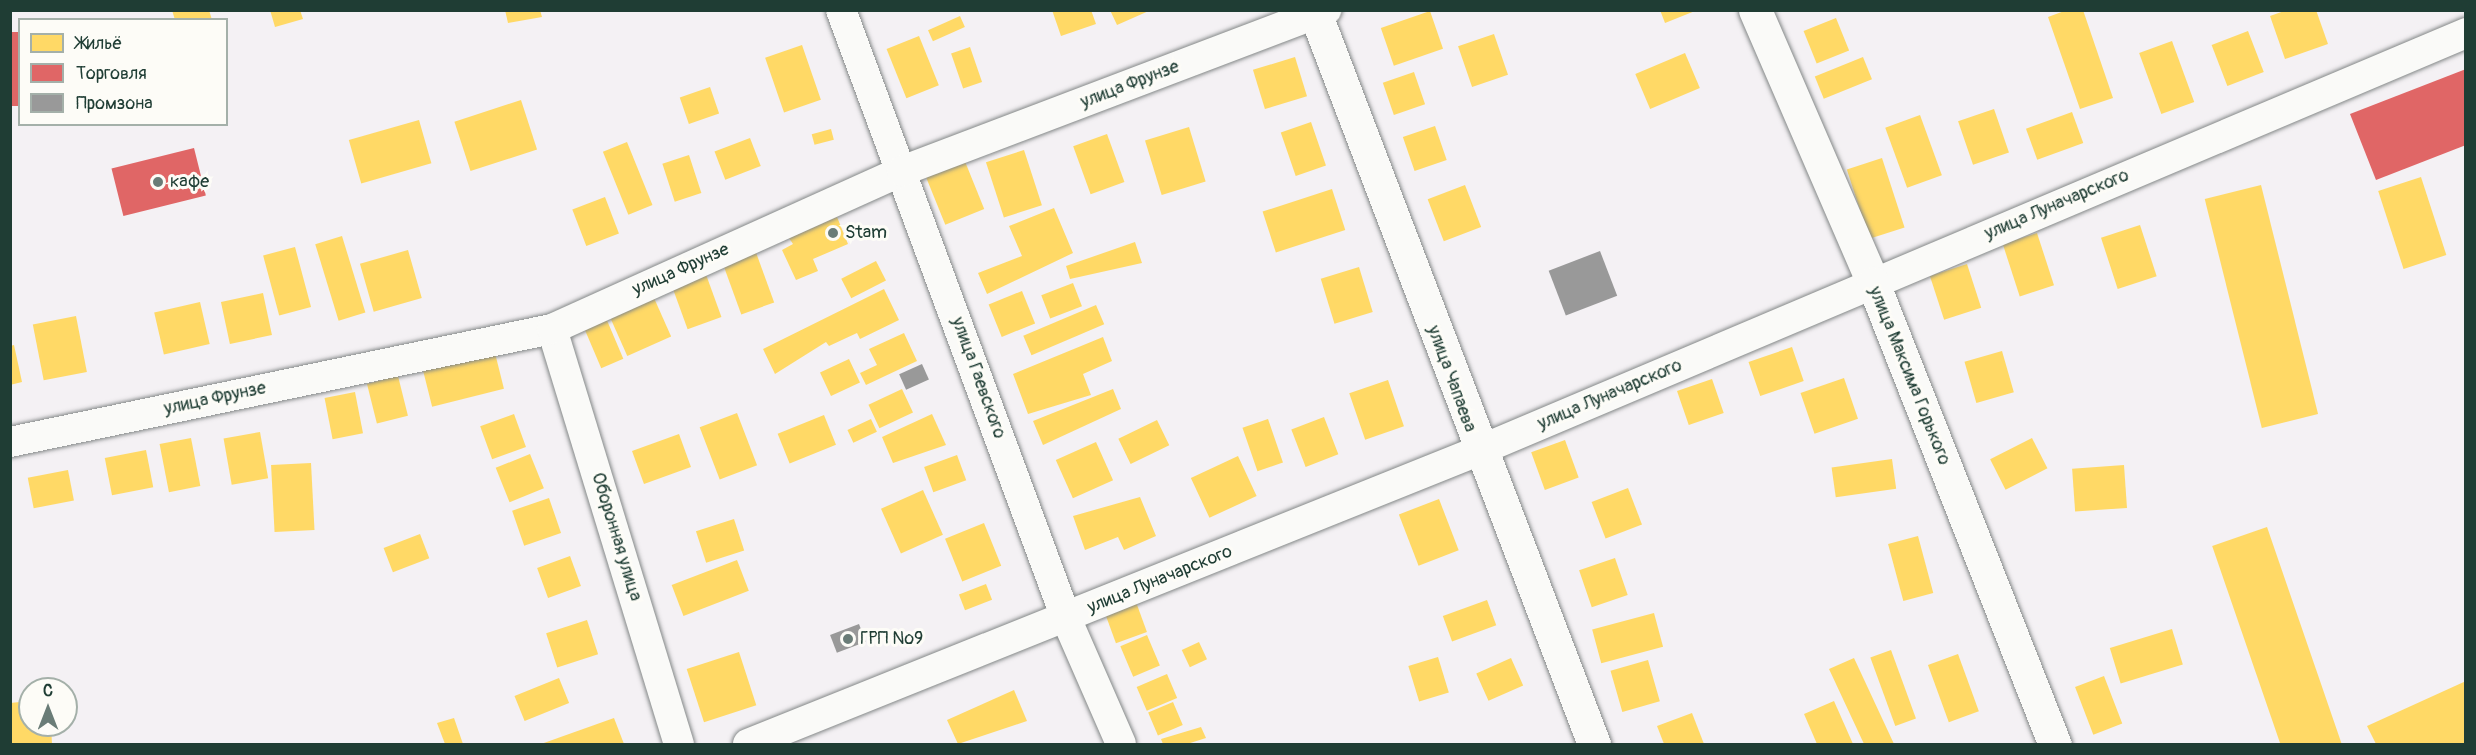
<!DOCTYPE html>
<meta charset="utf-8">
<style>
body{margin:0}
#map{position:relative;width:2476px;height:755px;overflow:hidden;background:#f4f1f4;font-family:Pangolin,sans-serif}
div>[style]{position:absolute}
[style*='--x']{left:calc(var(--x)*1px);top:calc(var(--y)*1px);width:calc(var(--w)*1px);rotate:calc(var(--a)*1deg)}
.homes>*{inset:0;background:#ffd966;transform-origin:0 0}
.shops>*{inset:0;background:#e06666;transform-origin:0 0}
.industry>*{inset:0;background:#999;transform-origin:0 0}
.roads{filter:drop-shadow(0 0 2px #848888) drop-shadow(0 0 2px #848888)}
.minor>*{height:30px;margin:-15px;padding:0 15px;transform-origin:15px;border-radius:15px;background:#fafaf8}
.tertiary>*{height:33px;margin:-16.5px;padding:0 16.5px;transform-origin:16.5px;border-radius:16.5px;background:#fafaf8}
.dots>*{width:16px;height:16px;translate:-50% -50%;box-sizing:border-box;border:3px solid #fdfcf7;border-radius:50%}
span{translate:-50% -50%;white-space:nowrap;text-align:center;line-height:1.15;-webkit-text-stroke:6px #fdfcf7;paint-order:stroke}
.street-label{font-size:18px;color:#1f3d34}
.poi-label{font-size:18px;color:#1f3d34}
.left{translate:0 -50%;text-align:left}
.frame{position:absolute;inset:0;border:12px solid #1f3d34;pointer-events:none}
.legend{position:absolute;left:18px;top:18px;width:210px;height:108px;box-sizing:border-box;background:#fdfcf7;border:2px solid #a4b0a9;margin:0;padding:8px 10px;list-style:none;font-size:18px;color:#1f3d34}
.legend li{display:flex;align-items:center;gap:12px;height:30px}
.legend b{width:30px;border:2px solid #a4b0a9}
.north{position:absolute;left:18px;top:677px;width:60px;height:60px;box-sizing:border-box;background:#fdfcf7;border:2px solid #a4b0a9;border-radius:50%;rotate:0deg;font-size:16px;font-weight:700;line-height:24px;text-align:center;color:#1f3d34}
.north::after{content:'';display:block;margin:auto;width:21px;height:27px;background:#6a7c77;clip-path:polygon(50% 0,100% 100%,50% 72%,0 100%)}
</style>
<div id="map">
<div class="homes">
<div style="clip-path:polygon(172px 10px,209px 10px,212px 20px,175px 20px)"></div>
<div style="clip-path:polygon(270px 10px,300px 10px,303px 19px,275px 27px)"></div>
<div style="clip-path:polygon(505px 10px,540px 10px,542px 17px,508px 23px)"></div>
<div style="clip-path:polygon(1052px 10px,1091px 10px,1096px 24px,1061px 36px)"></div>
<div style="clip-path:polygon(1110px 10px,1151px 10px,1117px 25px)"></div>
<div style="clip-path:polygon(1660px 10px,1695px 10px,1695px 11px,1665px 23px)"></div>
<div style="clip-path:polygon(2067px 10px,2083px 10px,2113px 98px,2080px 109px,2048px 17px)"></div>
<div style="clip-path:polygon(2287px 10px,2316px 10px,2328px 44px,2285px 59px,2270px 16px)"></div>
<div style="left:1430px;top:11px;width:40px;height:52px;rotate:71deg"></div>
<div style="left:960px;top:16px;width:12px;height:35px;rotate:66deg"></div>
<div style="left:1836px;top:18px;width:35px;height:35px;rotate:68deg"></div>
<div style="left:2248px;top:31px;width:44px;height:39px;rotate:69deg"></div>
<div style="left:1494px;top:34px;width:43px;height:38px;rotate:71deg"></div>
<div style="left:919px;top:36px;width:53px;height:35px;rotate:68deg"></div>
<div style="left:2172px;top:41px;width:65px;height:35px;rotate:70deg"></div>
<div style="left:802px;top:45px;width:58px;height:39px;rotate:71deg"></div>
<div style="left:970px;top:47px;width:37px;height:20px;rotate:71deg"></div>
<div style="left:1685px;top:53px;width:38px;height:54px;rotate:67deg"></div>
<div style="left:1295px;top:57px;width:41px;height:44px;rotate:73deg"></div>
<div style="left:1863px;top:57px;width:24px;height:52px;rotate:68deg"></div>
<div style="left:1414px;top:72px;width:34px;height:33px;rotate:71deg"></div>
<div style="left:710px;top:87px;width:28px;height:32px;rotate:71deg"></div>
<div style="left:521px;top:100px;width:52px;height:70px;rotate:72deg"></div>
<div style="left:1994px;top:109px;width:46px;height:38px;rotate:71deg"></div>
<div style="left:2072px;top:112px;width:33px;height:49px;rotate:70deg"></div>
<div style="left:1920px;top:115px;width:64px;height:37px;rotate:70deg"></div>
<div style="left:419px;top:120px;width:45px;height:73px;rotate:74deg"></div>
<div style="left:1311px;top:122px;width:46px;height:32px;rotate:71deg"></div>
<div style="left:1435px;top:126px;width:36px;height:34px;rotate:71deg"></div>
<div style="left:1189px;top:127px;width:57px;height:46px;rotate:73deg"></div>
<div style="left:831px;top:129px;width:11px;height:20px;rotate:75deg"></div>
<div style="left:1107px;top:134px;width:51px;height:36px;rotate:70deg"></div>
<div style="left:750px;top:138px;width:30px;height:38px;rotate:69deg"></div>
<div style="left:627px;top:142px;width:68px;height:26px;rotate:68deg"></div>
<div style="left:1024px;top:150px;width:58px;height:40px;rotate:72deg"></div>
<div style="left:689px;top:155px;width:40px;height:28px;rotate:72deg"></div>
<div style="left:1882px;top:158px;width:73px;height:37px;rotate:72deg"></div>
<div style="left:964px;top:159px;width:54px;height:42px;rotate:68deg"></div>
<div style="left:2421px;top:177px;width:82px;height:45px;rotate:72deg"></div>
<div style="left:1465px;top:185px;width:45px;height:40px;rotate:69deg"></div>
<div style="left:2261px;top:185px;width:236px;height:58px;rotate:76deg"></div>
<div style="left:1332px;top:189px;width:43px;height:73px;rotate:72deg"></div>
<div style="left:605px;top:197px;width:39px;height:35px;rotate:69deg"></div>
<div style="clip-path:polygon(1054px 208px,1073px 253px,987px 294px,978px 273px,1022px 256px,1009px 226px)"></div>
<div style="clip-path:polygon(837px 217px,848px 244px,813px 259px,818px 271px,796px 280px,782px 250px,793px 244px,789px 238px)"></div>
<div style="left:2140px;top:225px;width:54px;height:41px;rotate:72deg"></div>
<div style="left:2037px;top:233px;width:55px;height:36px;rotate:72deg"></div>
<div style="left:342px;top:236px;width:80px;height:28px;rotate:73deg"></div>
<div style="clip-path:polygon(1135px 242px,1142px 263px,1070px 279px,1066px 266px)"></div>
<div style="left:295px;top:247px;width:62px;height:33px;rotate:75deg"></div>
<div style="left:754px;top:247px;width:59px;height:35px;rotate:70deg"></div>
<div style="left:408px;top:250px;width:50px;height:50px;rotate:74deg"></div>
<div style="left:876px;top:261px;width:22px;height:39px;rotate:63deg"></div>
<div style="left:1967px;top:264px;width:46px;height:39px;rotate:72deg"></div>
<div style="left:1359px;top:267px;width:47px;height:40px;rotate:73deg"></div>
<div style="left:704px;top:269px;width:51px;height:36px;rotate:70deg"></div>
<div style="left:1073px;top:283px;width:25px;height:34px;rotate:69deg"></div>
<div style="left:650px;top:289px;width:52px;height:48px;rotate:66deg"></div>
<div style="clip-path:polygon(884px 289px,899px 320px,860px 339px,857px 333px,829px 346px,826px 342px,775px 374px,763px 349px)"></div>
<div style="left:1022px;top:291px;width:35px;height:36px;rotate:68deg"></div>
<div style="left:263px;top:293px;width:43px;height:43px;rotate:78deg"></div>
<div style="left:200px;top:302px;width:43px;height:47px;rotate:77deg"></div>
<div style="left:1096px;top:305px;width:21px;height:79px;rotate:67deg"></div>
<div style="left:603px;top:311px;width:52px;height:24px;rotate:67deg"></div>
<div style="left:76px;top:316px;width:57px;height:44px;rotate:79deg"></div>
<div style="clip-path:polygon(904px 333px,917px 361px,866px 385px,860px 373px,877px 365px,869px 349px)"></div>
<div style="clip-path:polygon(1103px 337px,1112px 361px,1083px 374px,1091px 395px,1028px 414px,1013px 374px)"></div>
<div style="clip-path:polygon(14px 345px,22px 382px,10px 385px,10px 346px)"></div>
<div style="left:1792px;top:347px;width:36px;height:46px;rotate:71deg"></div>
<div style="left:494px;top:349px;width:41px;height:74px;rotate:76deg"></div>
<div style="left:2002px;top:351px;width:43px;height:39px;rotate:74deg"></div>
<div style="left:849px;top:359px;width:26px;height:32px;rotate:65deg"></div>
<div style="left:398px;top:376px;width:41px;height:32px;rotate:76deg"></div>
<div style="left:1844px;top:378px;width:43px;height:46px;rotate:71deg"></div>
<div style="left:1712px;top:379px;width:36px;height:37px;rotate:71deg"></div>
<div style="left:1388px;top:380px;width:49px;height:41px;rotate:71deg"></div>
<div style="left:902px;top:389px;width:26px;height:37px;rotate:65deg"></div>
<div style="clip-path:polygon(1113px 389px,1121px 409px,1043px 445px,1033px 421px)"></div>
<div style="left:355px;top:392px;width:42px;height:31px;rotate:79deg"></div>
<div style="left:737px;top:413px;width:56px;height:40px;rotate:69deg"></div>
<div style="left:514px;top:414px;width:35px;height:36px;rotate:70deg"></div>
<div style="clip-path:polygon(932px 414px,946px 445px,893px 463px,882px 437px)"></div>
<div style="left:824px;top:415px;width:32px;height:50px;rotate:68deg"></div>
<div style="left:1324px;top:417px;width:40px;height:35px;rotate:69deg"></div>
<div style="left:871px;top:419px;width:14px;height:26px;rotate:65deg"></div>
<div style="left:1268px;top:419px;width:46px;height:27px;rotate:71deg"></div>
<div style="left:1157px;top:420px;width:28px;height:43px;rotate:64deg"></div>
<div style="left:260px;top:432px;width:47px;height:37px;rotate:80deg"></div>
<div style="left:679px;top:434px;width:35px;height:50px;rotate:70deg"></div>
<div style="left:191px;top:438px;width:49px;height:32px;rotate:79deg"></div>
<div style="left:2032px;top:438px;width:34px;height:47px;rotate:63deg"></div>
<div style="left:1565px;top:440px;width:40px;height:36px;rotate:70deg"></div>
<div style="left:1096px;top:442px;width:42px;height:44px;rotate:66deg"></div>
<div style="left:146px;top:450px;width:38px;height:42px;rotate:79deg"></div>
<div style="left:530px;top:454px;width:37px;height:37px;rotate:68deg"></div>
<div style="left:957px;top:455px;width:27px;height:35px;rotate:70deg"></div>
<div style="left:1238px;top:456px;width:44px;height:52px;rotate:65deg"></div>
<div style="left:1892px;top:459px;width:30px;height:61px;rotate:82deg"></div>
<div style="left:311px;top:463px;width:67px;height:40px;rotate:87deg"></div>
<div style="left:2124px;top:465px;width:43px;height:52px;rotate:86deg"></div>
<div style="left:68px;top:470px;width:31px;height:41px;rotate:79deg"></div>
<div style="left:1628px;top:488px;width:39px;height:39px;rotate:69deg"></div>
<div style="left:923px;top:490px;width:49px;height:46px;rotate:66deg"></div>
<div style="clip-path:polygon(1140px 497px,1156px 536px,1124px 550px,1118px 537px,1085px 550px,1073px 516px)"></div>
<div style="left:549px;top:498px;width:37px;height:39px;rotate:71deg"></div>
<div style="left:1439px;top:499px;width:55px;height:43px;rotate:69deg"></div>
<div style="left:734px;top:519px;width:33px;height:40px;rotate:72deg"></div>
<div style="left:984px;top:523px;width:46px;height:42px;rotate:68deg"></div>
<div style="left:2267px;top:527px;width:230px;height:58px;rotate:71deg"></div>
<div style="left:420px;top:534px;width:26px;height:39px;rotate:69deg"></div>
<div style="left:1918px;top:536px;width:59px;height:31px;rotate:75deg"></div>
<div style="left:570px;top:556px;width:32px;height:35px;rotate:70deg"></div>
<div style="left:1615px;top:558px;width:39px;height:38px;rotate:71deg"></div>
<div style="left:737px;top:560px;width:33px;height:70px;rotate:69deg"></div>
<div style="left:986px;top:584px;width:17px;height:29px;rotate:69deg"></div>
<div style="left:1487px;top:600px;width:27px;height:47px;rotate:70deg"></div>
<div style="left:1136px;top:602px;width:32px;height:33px;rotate:70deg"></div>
<div style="left:1654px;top:613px;width:35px;height:64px;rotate:75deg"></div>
<div style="left:587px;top:620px;width:36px;height:43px;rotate:72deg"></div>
<div style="left:2172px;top:629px;width:37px;height:65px;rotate:73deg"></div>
<div style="left:1147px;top:635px;width:33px;height:29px;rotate:67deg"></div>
<div style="left:1199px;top:642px;width:19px;height:19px;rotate:65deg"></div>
<div style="left:1891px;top:650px;width:73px;height:22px;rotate:70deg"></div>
<div style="left:739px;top:652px;width:56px;height:55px;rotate:72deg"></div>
<div style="left:1958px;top:654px;width:61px;height:32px;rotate:70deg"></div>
<div style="left:1438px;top:657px;width:37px;height:31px;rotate:73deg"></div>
<div style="left:1511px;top:658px;width:30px;height:38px;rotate:66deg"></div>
<div style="clip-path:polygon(1854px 658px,1894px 744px,1864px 744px,1829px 669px)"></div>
<div style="left:1648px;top:660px;width:43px;height:39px;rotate:74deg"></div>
<div style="left:1167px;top:674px;width:26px;height:33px;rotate:67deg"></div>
<div style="left:2104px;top:676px;width:51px;height:31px;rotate:69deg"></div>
<div style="left:559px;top:678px;width:27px;height:48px;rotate:68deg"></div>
<div style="clip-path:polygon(2466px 681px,2466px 744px,2376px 744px,2367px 726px)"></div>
<div style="clip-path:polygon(1014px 690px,1027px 721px,958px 744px,947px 720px)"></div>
<div style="clip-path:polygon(30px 701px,30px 725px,51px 725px,52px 744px,10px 744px,10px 703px)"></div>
<div style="clip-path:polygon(1834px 701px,1853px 744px,1817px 744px,1804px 714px)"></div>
<div style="left:1173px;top:702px;width:25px;height:27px;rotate:67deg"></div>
<div style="clip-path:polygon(1692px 713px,1704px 744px,1664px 744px,1657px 726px)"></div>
<div style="clip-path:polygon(454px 718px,463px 744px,445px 744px,437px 723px)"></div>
<div style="clip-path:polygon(614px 718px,624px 744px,541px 744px)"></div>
<div style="clip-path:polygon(1201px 727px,1206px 738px,1187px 744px,1163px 744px,1161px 739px)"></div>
</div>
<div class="shops">
<div style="left:20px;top:32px;width:74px;height:10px;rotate:90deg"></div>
<div style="clip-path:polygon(2466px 69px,2466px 145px,2376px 180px,2350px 114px)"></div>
<div style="left:194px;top:148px;width:49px;height:85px;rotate:76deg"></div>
</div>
<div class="industry">
<div style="left:1600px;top:251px;width:48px;height:55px;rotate:69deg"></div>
<div style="left:922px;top:364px;width:17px;height:25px;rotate:66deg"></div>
<div style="left:859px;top:624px;width:19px;height:31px;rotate:69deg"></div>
</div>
<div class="roads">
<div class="minor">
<div style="--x:841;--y:10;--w:648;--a:69.69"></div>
<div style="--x:1066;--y:618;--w:137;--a:66.4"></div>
<div style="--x:552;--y:329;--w:434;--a:73"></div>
<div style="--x:10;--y:442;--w:554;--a:-11.78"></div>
<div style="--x:552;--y:329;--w:384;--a:-24.3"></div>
<div style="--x:902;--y:171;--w:454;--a:-20.8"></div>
<div style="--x:748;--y:744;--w:787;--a:-21.87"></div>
<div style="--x:1478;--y:451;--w:1073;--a:-22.93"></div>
</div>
<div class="tertiary">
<div style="--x:1314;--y:10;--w:786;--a:69.12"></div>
<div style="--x:1755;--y:10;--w:297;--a:66.6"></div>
<div style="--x:1873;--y:283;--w:496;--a:68.5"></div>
</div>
</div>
<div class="dots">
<div style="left:158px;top:182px;background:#6a7c77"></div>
<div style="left:833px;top:233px;background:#6a7c77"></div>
<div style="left:848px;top:639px;background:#6a7c77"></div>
</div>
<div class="street-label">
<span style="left:1130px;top:85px;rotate:-21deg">улица Фрунзе</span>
<span style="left:2057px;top:205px;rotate:-23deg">улица Луначарского</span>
<span style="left:681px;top:270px;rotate:-24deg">улица Фрунзе</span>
<span style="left:1909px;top:376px;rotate:68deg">улица Максима Горького</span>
<span style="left:978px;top:378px;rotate:70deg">улица Гаевского</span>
<span style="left:1451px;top:379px;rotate:70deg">улица Чапаева</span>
<span style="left:1610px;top:395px;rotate:-23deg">улица Луначарского</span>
<span style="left:215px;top:399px;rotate:-12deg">улица Фрунзе</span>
<span style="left:616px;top:537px;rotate:73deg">Оборонная улица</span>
<span style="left:1160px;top:580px;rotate:-22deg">улица Луначарского</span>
</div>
<div class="poi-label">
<span class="left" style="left:170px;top:182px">кафе</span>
<span class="left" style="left:845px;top:233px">Stam</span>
<span class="left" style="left:860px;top:639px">ГРП №9</span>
</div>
<div class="frame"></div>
<ul class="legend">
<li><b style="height:16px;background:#ffd966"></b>Жильё</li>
<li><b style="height:16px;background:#e06666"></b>Торговля</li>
<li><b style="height:16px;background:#999"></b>Промзона</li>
</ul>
<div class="north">С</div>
</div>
